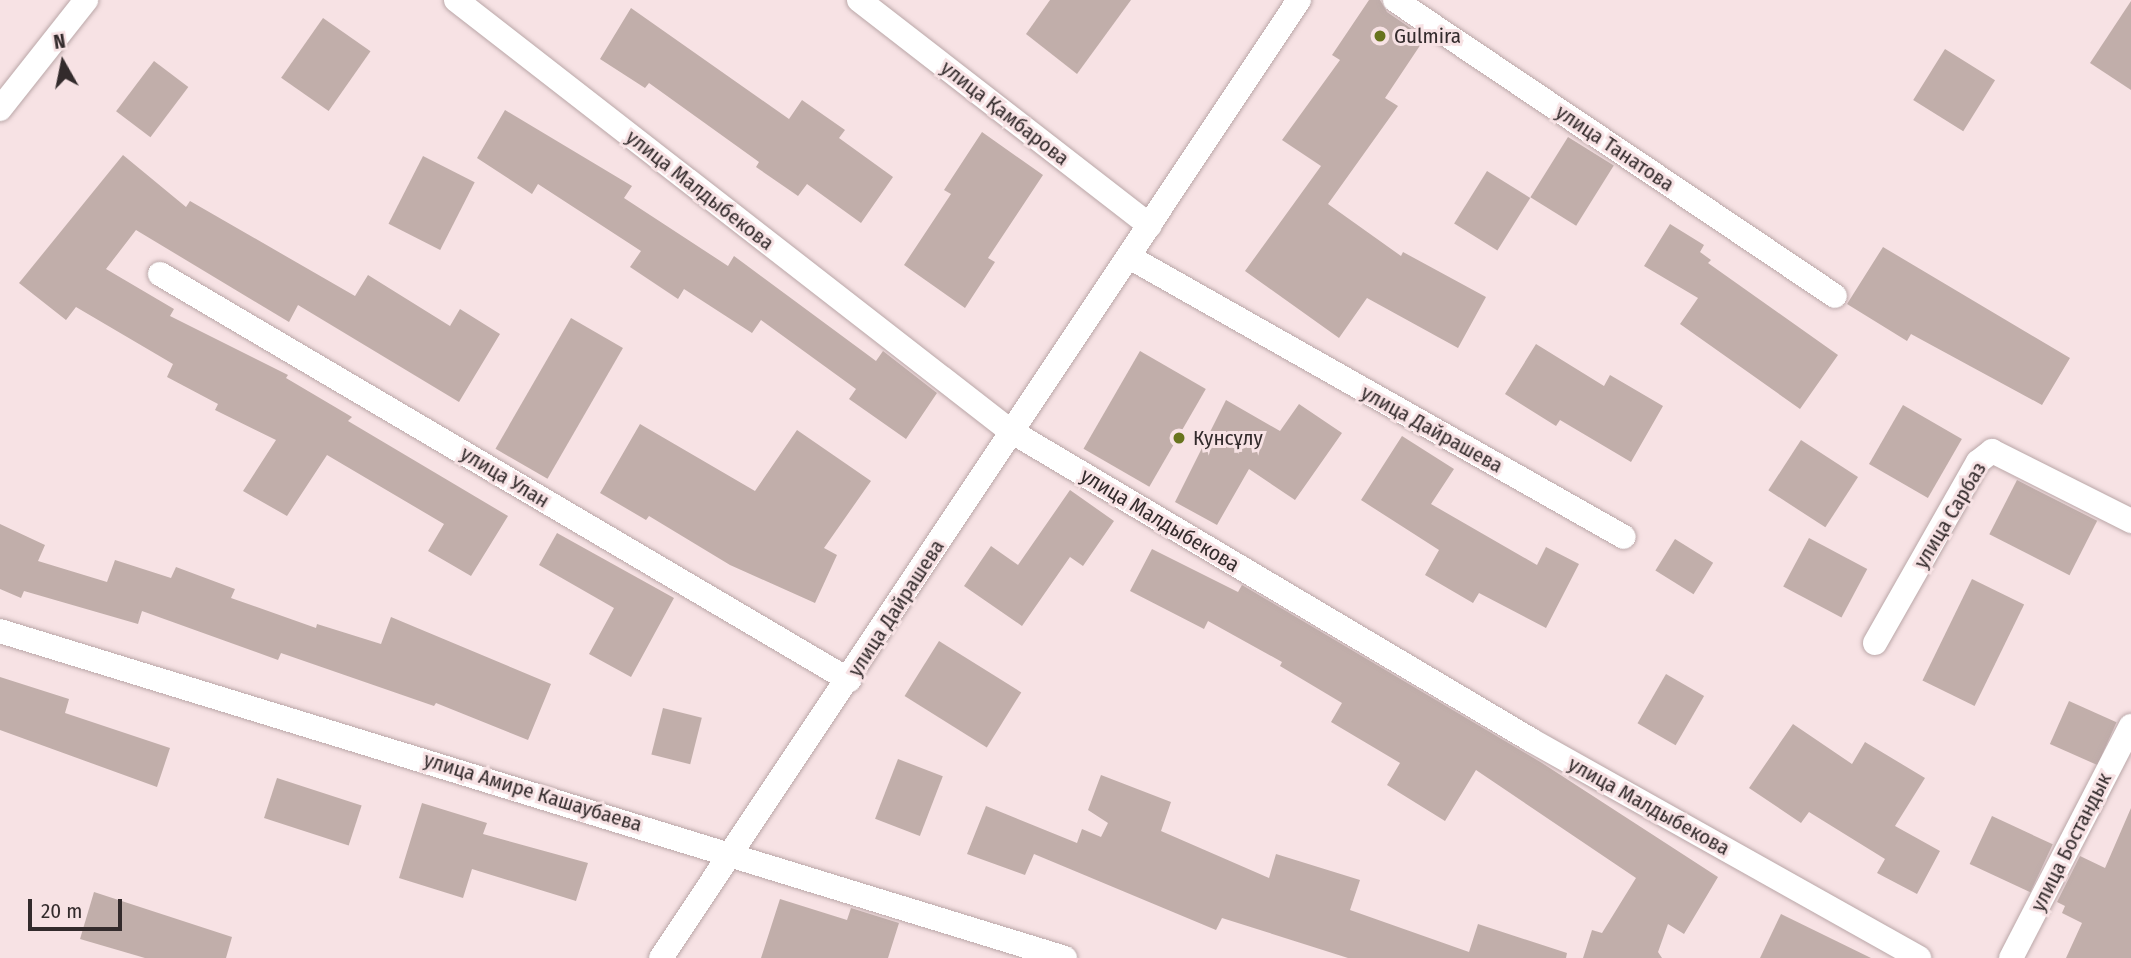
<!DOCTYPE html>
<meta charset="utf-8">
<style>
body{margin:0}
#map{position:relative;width:2131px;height:958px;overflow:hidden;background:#f7e2e4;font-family:"Fira Sans Condensed",sans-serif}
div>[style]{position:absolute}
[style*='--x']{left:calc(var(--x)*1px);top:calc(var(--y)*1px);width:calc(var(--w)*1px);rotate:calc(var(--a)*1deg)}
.building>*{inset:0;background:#c1aeaa;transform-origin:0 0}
.roads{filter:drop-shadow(0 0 2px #baa7a8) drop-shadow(0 0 2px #baa7a8)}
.minor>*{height:24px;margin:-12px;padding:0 12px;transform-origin:12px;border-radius:12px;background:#fff}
.dots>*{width:19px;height:19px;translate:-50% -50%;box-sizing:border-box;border:4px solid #f7e2e4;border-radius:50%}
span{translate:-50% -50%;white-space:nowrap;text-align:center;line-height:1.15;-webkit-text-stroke:6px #f7e2e4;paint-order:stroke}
.poi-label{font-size:21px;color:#332b2c}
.left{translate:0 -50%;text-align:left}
.street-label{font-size:21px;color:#332b2c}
.north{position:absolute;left:28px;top:28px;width:70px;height:70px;-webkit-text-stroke:5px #f7e2e4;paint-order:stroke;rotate:351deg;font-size:19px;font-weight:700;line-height:28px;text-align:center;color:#332b2c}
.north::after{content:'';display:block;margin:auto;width:24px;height:32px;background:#332b2c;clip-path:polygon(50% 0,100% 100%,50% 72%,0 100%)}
.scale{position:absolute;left:28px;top:899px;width:94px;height:32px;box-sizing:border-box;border:4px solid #332b2c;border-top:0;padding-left:9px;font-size:21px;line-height:24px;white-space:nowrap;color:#332b2c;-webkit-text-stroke:5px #f7e2e4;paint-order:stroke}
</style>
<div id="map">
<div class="building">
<div style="clip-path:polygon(1050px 0,1131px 0,1077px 74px,1026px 34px)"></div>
<div style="clip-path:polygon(1369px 0,1380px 0,1387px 12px,1425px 38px,1385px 98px,1398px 106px,1328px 204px,1401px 256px,1403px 252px,1486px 297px,1458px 348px,1367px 298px,1339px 338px,1245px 271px,1321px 166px,1282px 140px,1340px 60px,1332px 55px)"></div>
<div style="clip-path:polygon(2131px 1px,2131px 90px,2090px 63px)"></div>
<div style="clip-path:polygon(631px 8px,789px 119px,802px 100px,845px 130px,839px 138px,893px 177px,861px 223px,807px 184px,798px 196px,756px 167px,759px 162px,649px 83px,645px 88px,600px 59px)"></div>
<div style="left:323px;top:18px;width:58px;height:73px;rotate:35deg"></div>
<div style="left:1945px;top:49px;width:59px;height:60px;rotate:32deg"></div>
<div style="left:154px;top:61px;width:43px;height:63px;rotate:37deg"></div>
<div style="clip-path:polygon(505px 110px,632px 186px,624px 198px,728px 266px,734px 256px,876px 361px,883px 351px,937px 393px,906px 439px,849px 399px,856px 389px,761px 320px,752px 333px,684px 289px,678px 299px,630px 267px,641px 251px,538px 184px,532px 194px,477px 158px)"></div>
<div style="clip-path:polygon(982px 132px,1043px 175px,988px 258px,995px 262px,965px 308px,904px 265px,951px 194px,944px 190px)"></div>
<div style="left:1568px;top:137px;width:54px;height:71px;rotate:32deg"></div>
<div style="clip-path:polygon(123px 155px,186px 207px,190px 201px,355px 296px,368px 275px,450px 326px,460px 309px,500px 334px,459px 402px,298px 305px,289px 322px,136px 230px,106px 269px,174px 309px,170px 316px,288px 375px,286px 378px,352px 417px,348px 421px,508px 516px,471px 576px,428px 551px,444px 524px,327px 455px,287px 516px,243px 491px,276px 440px,215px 410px,218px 404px,167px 377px,173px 364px,76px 307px,66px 320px,19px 283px)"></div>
<div style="left:423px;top:156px;width:58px;height:76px;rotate:27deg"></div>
<div style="left:1487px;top:171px;width:51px;height:62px;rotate:32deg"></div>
<div style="clip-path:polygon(1670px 224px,1704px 245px,1700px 252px,1711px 260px,1708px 263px,1838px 355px,1800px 409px,1680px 324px,1698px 298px,1644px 266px)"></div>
<div style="clip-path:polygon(1883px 247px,2070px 358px,2042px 405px,1911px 334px,1907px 341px,1847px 304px)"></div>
<div style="left:571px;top:318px;width:60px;height:151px;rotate:30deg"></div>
<div style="clip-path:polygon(1536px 344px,1604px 386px,1610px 375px,1663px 406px,1631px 462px,1560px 420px,1556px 426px,1505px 394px)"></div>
<div style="left:1140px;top:351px;width:76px;height:113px;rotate:30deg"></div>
<div style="clip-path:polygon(1226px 400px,1280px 431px,1299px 404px,1342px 433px,1295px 500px,1249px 469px,1217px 525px,1175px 502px)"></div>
<div style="left:1903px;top:405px;width:68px;height:68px;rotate:30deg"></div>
<div style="clip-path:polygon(640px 424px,755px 491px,797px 430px,871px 481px,824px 548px,837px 555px,815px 603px,730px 565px,649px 516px,646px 520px,600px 493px)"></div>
<div style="clip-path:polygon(1402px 436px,1454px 469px,1431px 504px,1537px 565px,1546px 547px,1579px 564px,1546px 628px,1479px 593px,1473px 603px,1425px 575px,1439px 550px,1361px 500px)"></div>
<div style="left:1801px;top:440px;width:68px;height:60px;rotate:33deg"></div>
<div style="left:2017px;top:480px;width:90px;height:61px;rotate:27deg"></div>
<div style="clip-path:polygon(1070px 490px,1114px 521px,1083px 566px,1070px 557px,1022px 626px,964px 586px,991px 546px,1018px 565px)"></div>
<div style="clip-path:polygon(0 524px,45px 545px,38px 561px,107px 582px,115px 560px,171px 578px,176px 567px,235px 589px,231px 598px,316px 628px,317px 624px,381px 644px,391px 617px,551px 684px,528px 740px,436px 703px,434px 706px,281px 653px,278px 660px,142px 611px,138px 624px,24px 591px,21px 598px,0 589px)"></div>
<div style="clip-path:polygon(557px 533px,674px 598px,631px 677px,589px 654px,614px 608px,539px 565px)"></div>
<div style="left:1809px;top:538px;width:66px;height:55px;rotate:28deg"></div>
<div style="left:1675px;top:539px;width:45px;height:37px;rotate:32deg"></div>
<div style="clip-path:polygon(1152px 549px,1238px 592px,1242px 585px,1542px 763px,1718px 877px,1684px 934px,1668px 924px,1658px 952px,1662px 958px,1583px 958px,1592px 930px,1602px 933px,1636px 878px,1476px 770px,1445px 821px,1387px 785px,1400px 763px,1331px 722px,1342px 703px,1280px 666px,1282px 662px,1208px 621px,1204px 629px,1130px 591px)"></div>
<div style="left:1972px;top:579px;width:58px;height:113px;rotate:26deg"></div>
<div style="left:939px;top:641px;width:97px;height:65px;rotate:32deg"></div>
<div style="left:1666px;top:674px;width:44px;height:57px;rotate:30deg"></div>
<div style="clip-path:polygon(0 677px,69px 699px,65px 713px,170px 748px,157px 787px,0 730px)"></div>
<div style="left:2069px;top:701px;width:52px;height:47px;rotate:24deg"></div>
<div style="left:663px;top:708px;width:40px;height:48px;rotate:14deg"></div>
<div style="clip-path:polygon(1793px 724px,1852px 764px,1865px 742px,1925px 778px,1895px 826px,1940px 851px,1917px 894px,1877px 873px,1885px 859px,1809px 812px,1801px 823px,1749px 788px)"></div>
<div style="left:898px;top:759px;width:48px;height:64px;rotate:21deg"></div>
<div style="clip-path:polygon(1101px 775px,1171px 802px,1161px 831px,1269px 878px,1276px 854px,1360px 880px,1350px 910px,1469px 952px,1478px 924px,1567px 953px,1566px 958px,1348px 958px,1222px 918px,1216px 930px,1034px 854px,1025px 875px,967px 854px,986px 806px,1077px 843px,1082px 829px,1101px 837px,1108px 823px,1088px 810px)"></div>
<div style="left:277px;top:778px;width:89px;height:42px;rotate:18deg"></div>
<div style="clip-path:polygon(422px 803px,487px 823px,483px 834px,588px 863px,576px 901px,472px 869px,463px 898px,399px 878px)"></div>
<div style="clip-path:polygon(2131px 808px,2131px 958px,2066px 958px,2082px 923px,2062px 913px,2065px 906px,2057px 902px,2080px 856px,2105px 868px)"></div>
<div style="left:1992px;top:816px;width:67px;height:53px;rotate:25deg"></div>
<div style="clip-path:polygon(94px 892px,232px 937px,226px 958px,145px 958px,80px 939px)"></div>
<div style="clip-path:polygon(780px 899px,847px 920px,851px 908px,899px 923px,888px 958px,761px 958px)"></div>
<div style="clip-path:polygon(1781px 914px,1871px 958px,1760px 958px)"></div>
</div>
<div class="roads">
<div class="minor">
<div style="--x:456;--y:0;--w:701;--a:37.87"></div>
<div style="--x:1009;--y:430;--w:607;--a:30.7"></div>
<div style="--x:1531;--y:740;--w:445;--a:29.3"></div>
<div style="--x:859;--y:0;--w:368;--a:37.8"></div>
<div style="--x:1395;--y:0;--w:530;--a:33.93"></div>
<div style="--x:0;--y:109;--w:139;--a:-51.7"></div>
<div style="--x:1131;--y:258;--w:566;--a:29.51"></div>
<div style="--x:160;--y:274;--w:800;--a:30.51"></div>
<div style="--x:0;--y:631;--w:1114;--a:17.07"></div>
<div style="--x:1875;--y:643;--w:208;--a:-60.4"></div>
<div style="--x:1978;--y:462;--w:18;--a:-38"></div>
<div style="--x:1992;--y:451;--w:156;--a:26.7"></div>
<div style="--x:661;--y:958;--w:1151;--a:-56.34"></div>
<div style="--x:2011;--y:958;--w:261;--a:-62.7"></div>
</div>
</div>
<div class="dots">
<div style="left:1380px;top:36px;background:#68741e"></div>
<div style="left:1179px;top:438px;background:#68741e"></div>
</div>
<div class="poi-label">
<span class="left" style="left:1394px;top:36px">Gulmira</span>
<span class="left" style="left:1193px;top:438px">Кунсұлу</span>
</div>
<div class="street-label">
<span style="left:1005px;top:113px;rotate:38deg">улица Қамбарова</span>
<span style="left:1615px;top:148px;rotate:34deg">улица Танатова</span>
<span style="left:700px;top:190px;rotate:38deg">улица Малдыбекова</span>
<span style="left:1432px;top:429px;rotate:29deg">улица Дайрашева</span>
<span style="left:505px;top:477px;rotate:31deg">улица Улан</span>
<span style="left:1950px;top:515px;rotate:-59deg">улица Сарбаз</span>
<span style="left:1160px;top:520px;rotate:31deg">улица Малдыбекова</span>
<span style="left:896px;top:608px;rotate:-57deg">улица Дайрашева</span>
<span style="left:533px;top:792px;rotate:17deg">улица Амире Кашаубаева</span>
<span style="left:1649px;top:806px;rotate:29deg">улица Малдыбекова</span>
<span style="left:2071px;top:842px;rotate:-63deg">улица Бостандык</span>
</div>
<div class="north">N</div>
<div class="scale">20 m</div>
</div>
